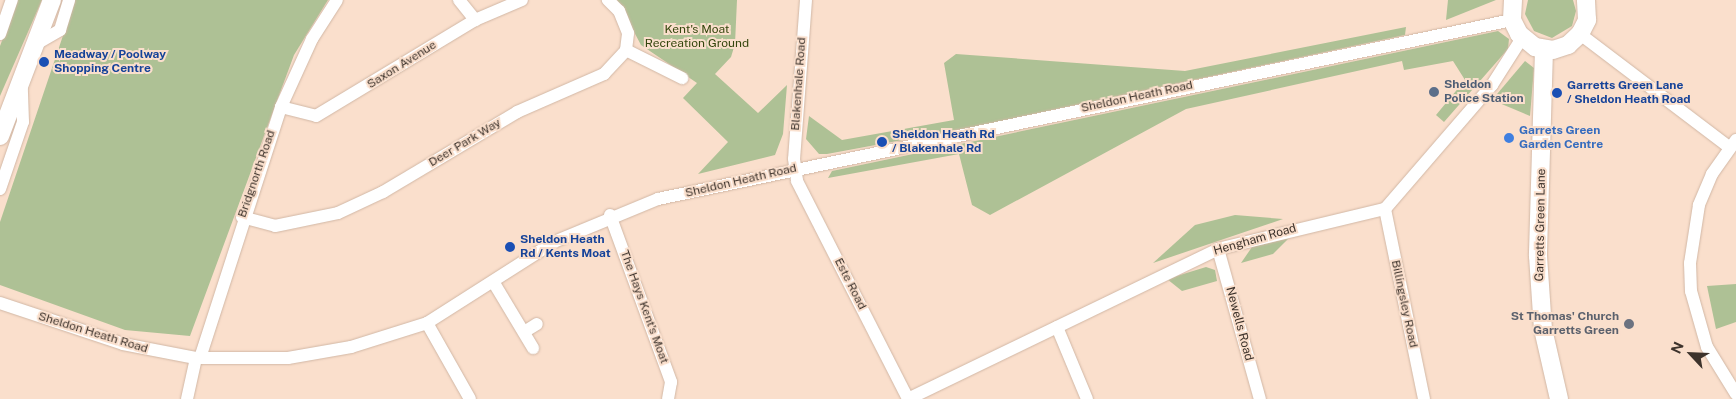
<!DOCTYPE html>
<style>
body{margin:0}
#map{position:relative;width:1736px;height:399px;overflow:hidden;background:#fadfcc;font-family:"Public Sans",sans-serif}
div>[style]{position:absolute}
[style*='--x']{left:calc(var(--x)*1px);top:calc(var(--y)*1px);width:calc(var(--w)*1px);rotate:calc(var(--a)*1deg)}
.green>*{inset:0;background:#aec195}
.roads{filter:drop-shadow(0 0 1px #d1b7a5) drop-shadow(0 0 1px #d1b7a5)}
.street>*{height:12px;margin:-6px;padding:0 6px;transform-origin:6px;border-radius:6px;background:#fff}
.secondary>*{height:18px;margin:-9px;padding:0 9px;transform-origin:9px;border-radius:9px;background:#fff}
.dots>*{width:14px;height:14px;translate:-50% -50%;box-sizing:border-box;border:2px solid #fadfcc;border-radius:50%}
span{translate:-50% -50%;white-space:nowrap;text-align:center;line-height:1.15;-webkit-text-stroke:4px #fadfcc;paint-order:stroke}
.park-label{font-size:12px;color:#34460d}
.transit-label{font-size:12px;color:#164399;font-weight:700}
.left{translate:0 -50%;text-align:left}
.street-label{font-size:12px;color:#3d332c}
.service-label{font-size:12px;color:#4e5e75;font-weight:700}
.shop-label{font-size:12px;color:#366cbe;font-weight:700}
.worship-label{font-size:12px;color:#5b616d;font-weight:700}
.right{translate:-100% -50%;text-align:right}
.north{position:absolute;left:1666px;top:329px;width:50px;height:50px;-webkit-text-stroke:4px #fadfcc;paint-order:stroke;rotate:295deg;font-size:14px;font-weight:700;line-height:20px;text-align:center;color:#3d332c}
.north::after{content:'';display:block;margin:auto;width:18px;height:22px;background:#3d332c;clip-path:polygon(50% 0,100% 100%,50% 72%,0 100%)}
</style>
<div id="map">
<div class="green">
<div style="clip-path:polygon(17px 0,42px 0,0 96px,0 46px)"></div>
<div style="clip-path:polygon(75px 0,328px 0,294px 55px,190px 336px,125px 330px,0 285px,0 222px)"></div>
<div style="clip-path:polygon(617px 0,737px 0,735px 44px,731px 57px,715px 74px,758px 113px,787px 85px,783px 134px,775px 155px,698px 174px,728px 142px,683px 98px,697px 83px,641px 45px)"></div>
<div style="clip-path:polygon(1448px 0,1496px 0,1446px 20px)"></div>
<div style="clip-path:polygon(1528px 0,1573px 0,1576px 11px,1572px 26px,1552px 38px,1534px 31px,1525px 14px)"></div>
<div style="clip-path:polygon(1406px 27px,1405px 35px,973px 127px,827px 154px,819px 154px,806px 139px,809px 116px,842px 140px,954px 120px,944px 63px,956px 54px,1185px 71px)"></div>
<div style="clip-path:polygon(1498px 31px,1509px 39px,1508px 49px,1444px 122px,1436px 115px,1465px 80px,1453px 61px,1404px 70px,1402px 61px,1186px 109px,990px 215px,972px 205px,959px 154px,828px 178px,832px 171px)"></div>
<div style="clip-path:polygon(1525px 61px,1534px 68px,1530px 116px,1492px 100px)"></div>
<div style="clip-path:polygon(1235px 215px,1283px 219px,1153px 263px,1195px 225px)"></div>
<div style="clip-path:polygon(1289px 238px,1273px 254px,1241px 263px,1252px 247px)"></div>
<div style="clip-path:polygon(1206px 267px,1215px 270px,1217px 281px,1182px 291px,1167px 279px)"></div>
<div style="clip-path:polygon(1736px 284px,1736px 322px,1716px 329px,1707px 286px)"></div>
</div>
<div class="roads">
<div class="street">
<div style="--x:459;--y:0;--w:26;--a:51"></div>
<div style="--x:806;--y:0;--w:159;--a:94.3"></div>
<div style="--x:794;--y:159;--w:22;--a:82"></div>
<div style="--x:797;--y:181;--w:245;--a:63"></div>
<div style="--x:0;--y:34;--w:36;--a:-71"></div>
<div style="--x:1580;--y:34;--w:187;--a:37.2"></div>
<div style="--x:36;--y:44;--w:28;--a:-30"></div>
<div style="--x:60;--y:30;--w:31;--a:-73"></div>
<div style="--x:626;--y:50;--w:63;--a:26.6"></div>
<div style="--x:281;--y:107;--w:36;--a:14"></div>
<div style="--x:316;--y:116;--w:186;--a:-31.1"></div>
<div style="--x:475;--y:20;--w:51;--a:-23.1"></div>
<div style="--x:1736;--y:140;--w:42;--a:125.2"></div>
<div style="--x:1712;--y:174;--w:34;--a:113"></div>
<div style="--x:1699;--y:205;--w:59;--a:98.8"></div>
<div style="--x:1690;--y:263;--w:28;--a:88"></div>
<div style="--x:1691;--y:291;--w:58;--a:74.1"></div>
<div style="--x:1707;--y:347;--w:55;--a:58.3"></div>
<div style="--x:0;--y:189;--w:71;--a:-71.1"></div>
<div style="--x:23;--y:122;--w:36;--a:-92"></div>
<div style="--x:1385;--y:209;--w:194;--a:78.4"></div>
<div style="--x:610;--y:215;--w:178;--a:69.9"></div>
<div style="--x:671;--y:382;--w:17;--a:100"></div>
<div style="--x:242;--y:217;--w:34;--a:15"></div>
<div style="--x:275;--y:226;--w:64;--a:-11.7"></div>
<div style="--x:338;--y:213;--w:50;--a:-25"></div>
<div style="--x:383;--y:192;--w:156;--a:-30.8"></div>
<div style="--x:517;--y:112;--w:95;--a:-23.6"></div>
<div style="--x:604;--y:74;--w:33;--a:-47"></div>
<div style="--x:626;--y:50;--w:17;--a:-83"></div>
<div style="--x:628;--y:33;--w:24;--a:-112"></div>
<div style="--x:619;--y:11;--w:16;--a:-135"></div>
<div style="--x:1218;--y:249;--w:156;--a:74.4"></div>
<div style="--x:494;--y:283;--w:76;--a:59"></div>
<div style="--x:0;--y:303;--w:130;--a:18.4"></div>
<div style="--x:123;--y:344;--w:74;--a:10.9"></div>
<div style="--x:196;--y:358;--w:92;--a:0"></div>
<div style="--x:288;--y:358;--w:64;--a:-9.9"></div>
<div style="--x:351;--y:347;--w:80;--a:-17.5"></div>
<div style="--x:427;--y:323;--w:151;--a:-32.5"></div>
<div style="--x:554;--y:242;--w:113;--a:-22.5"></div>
<div style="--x:658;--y:199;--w:873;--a:-11.84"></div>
<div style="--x:427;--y:323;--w:87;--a:60.5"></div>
<div style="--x:1057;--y:327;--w:78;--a:67.4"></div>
<div style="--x:524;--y:332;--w:15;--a:-32"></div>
<div style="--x:200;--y:358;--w:264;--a:-72.1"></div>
<div style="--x:281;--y:107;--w:75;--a:-65.5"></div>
<div style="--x:312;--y:39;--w:46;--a:-57.3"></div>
<div style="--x:187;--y:399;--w:42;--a:-77.6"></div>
<div style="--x:908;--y:399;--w:344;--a:-25.8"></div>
<div style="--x:1218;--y:249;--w:172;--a:-13.5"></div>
<div style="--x:1385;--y:209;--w:164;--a:-49.2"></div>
<div style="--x:1492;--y:85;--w:56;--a:-57.4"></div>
</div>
<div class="secondary">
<div style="--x:1513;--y:0;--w:20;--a:93"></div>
<div style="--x:1512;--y:20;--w:16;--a:63"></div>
<div style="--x:1519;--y:34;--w:21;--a:39"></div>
<div style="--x:1535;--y:47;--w:18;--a:9"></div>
<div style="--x:1553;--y:50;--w:16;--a:-18"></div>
<div style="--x:1568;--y:45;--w:16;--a:-43"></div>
<div style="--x:1580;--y:34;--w:16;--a:-63"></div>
<div style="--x:1587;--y:20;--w:20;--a:-93"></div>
<div style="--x:1544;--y:50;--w:206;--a:91.7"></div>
<div style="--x:1538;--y:256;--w:73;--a:86.1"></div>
<div style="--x:1543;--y:329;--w:72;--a:77.1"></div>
<div style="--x:0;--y:136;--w:146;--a:-69.1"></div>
</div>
</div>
<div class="dots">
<div style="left:44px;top:62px;background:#1a4fb4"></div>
<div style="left:1434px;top:92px;background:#5c6f8a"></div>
<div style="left:1557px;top:93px;background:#1a4fb4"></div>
<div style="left:1509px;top:138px;background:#3f7fe0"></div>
<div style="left:882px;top:142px;background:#1a4fb4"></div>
<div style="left:510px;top:247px;background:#1a4fb4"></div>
<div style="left:1629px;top:324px;background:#6b7280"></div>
</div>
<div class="park-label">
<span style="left:697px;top:37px">Kent's Moat<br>Recreation Ground</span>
</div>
<div class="transit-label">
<span class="left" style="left:54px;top:62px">Meadway / Poolway<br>Shopping Centre</span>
<span class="left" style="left:1567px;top:93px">Garretts Green Lane<br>/ Sheldon Heath Road</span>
<span class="left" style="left:892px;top:142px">Sheldon Heath Rd<br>/ Blakenhale Rd</span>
<span class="left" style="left:520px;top:247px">Sheldon Heath<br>Rd / Kents Moat</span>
</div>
<div class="street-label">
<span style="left:402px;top:65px;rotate:-32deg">Saxon Avenue</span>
<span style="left:799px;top:84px;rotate:-86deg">Blakenhale Road</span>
<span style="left:1137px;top:97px;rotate:-12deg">Sheldon Heath Road</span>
<span style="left:465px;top:143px;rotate:-31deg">Deer Park Way</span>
<span style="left:257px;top:174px;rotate:-71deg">Bridgnorth Road</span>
<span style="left:741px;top:181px;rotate:-13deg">Sheldon Heath Road</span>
<span style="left:1541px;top:225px;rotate:-89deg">Garretts Green Lane</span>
<span style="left:1255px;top:240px;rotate:-16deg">Hengham Road</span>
<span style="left:850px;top:284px;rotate:63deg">Este Road</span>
<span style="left:1404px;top:304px;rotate:78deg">Billingsley Road</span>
<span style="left:644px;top:307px;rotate:70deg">The Hays Kent's Moat</span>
<span style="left:1239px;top:324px;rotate:75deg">Newells Road</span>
<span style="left:93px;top:333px;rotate:17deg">Sheldon Heath Road</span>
</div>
<div class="service-label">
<span class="left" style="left:1444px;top:92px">Sheldon<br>Police Station</span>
</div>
<div class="shop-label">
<span class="left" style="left:1519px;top:138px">Garrets Green<br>Garden Centre</span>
</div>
<div class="worship-label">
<span class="right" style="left:1619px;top:324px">St Thomas' Church<br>Garretts Green</span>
</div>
<div class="north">N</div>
</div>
